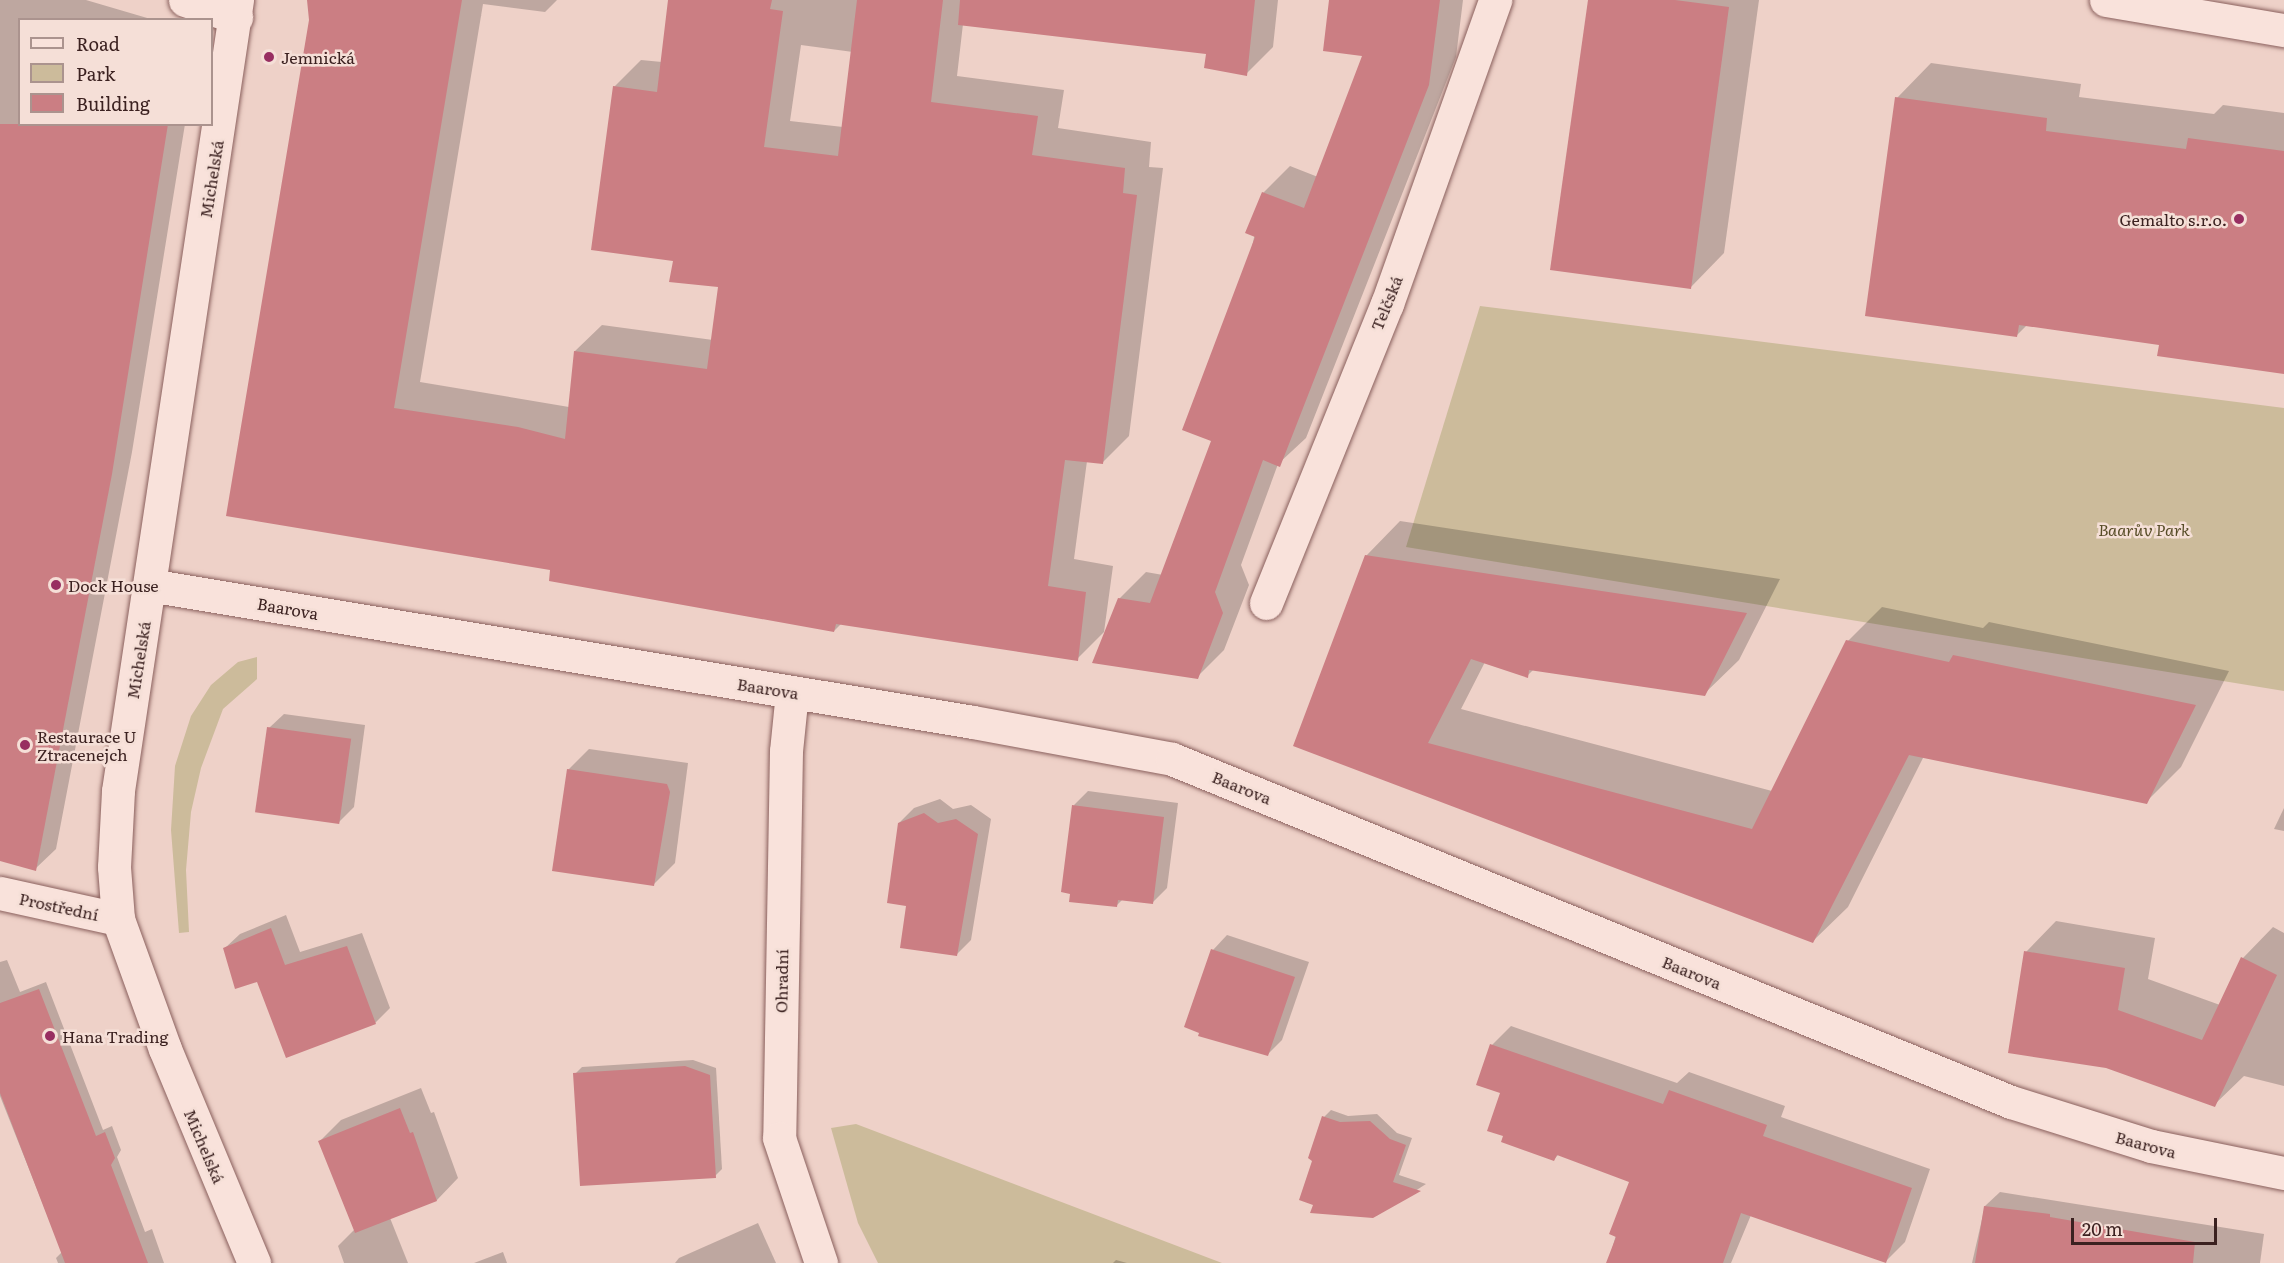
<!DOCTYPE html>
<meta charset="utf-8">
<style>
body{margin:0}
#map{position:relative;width:2284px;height:1263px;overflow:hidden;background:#eed1c8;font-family:Literata,serif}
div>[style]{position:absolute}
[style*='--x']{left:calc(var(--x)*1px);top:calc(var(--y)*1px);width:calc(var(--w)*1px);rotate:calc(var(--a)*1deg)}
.green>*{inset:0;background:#ccbb9b}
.shadow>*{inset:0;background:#0003}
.building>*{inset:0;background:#cb7e83;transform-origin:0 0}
.roads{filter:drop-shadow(0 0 2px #8a605d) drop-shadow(0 0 2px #8a605d)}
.street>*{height:33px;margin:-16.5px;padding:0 16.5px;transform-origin:16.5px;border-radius:16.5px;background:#f9e2db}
.secondary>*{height:33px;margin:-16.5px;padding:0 16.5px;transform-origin:16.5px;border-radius:16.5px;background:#f9e2db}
.dots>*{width:16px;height:16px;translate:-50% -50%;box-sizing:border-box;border:3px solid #f5dfd7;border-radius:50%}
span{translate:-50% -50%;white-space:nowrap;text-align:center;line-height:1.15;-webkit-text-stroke:5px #f5dfd7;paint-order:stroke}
.poi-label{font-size:16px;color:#3b2120}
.left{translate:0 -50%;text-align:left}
.right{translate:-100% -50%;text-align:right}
.street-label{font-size:16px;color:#3b2120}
.park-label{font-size:16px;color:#574c27;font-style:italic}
.legend{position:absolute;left:18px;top:18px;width:195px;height:108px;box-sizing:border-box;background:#f5dfd7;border:2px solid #ab938e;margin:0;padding:8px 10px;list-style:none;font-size:18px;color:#3b2120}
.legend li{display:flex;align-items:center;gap:12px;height:30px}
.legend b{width:30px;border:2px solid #ab938e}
.scale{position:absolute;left:2071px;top:1218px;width:146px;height:27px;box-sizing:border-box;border:3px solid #3b2120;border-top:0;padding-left:8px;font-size:18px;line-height:21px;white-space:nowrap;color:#3b2120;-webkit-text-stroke:4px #f5dfd7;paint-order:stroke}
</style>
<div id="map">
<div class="green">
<div style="clip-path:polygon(1480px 306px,2284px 408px,2284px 691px,1406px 547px)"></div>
<div style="clip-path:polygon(257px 657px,257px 679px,223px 709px,201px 768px,191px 812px,186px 870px,189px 932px,179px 933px,171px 830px,175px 766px,191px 716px,211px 685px,238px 662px)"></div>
<div style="clip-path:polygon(856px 1124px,1222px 1263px,878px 1263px,858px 1223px,831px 1128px)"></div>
</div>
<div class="shadow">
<div style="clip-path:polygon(0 0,86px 0,154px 20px,20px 20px,20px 124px,185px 124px,132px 452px,56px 849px,35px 869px,0 860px)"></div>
<div style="clip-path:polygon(evenodd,308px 0,557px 0,545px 12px,483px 4px,420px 382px,569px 407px,575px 351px,602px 325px,713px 340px,720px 286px,674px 259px,614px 87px,641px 60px,662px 62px,669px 0,1278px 0,1273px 47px,1246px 74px,1208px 53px,963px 24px,957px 76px,1064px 90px,1058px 128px,1151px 142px,1149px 167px,1163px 168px,1129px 436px,1102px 463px,1087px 461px,1074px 559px,1113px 566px,1104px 632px,1077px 659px,842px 623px,834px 631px,551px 569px,228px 515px,310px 20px,308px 0,801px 45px,853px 52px,843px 127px,790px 121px,801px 45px)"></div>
<div style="clip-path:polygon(1331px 0,1463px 0,1456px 57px,1306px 438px,1278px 464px,1241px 565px,1249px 585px,1224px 650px,1197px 677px,1119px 599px,1146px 572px,1163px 575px,1213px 440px,1263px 193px,1290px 166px,1318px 177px,1365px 54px)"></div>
<div style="clip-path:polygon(1590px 0,1759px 0,1724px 253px,1690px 288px)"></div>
<div style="clip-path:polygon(1931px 63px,2081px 84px,2079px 97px,2214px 114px,2223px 105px,2284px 113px,2284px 373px,2161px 344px,2027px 325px,2016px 336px,1897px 98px)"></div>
<div style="clip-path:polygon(1400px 521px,1780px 579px,1739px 660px,1704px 694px,1534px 669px,1527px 676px,1485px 662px,1461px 709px,1772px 791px,1848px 641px,1882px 607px,1983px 628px,1989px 622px,2229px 671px,2181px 767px,2146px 802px,1924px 756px,1848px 907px,1813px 941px,1295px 745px,1366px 556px)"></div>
<div style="clip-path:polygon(284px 714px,365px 725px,354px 807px,339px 822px,269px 728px)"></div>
<div style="clip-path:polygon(589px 749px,688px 763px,675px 863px,653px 885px,568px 770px)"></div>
<div style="clip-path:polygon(1088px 791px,1178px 803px,1167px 888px,1152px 903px,1123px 899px,1116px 906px,1074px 805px)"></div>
<div style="clip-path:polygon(940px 799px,953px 809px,971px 805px,991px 819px,971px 940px,957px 954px,908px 905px,899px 823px,914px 808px)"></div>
<div style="clip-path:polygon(2284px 808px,2284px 831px,2274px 829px)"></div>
<div style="clip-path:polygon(286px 915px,300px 952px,362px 933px,390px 1008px,375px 1023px,258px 980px,225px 948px,240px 934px)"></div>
<div style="clip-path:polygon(2056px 921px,2155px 938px,2148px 979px,2220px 1005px,2243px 958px,2273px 927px,2284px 933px,2284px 1086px,2244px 1076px,2214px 1105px,2026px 952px)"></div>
<div style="clip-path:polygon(1227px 935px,1309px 962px,1282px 1040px,1268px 1054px,1213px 950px)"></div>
<div style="clip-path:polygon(7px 960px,20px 992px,46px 982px,103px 1130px,112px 1126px,121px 1150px,117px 1157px,145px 1232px,152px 1229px,164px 1263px,58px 1263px,56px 1258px,62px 1252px,0 1096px,0 962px)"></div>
<div style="clip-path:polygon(1511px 1026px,1677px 1083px,1689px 1072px,1785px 1106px,1781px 1117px,1930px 1169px,1905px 1242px,1886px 1261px,1751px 1215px,1731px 1263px,1608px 1263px,1631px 1182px,1559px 1154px,1554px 1159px,1505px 1136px,1502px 1092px,1478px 1084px,1492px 1045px)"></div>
<div style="clip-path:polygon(693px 1060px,716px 1068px,722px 1169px,715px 1176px,575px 1074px,582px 1067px)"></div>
<div style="clip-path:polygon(421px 1088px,431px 1113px,434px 1112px,458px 1178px,437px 1200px,390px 1218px,408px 1263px,344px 1263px,338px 1246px,355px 1229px,320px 1141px,341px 1120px)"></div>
<div style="clip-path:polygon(1331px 1110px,1348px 1116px,1377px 1114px,1397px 1133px,1412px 1138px,1399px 1175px,1426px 1184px,1376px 1216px,1315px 1204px,1314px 1160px,1324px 1117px)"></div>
<div style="clip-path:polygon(2000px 1192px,2264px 1234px,2260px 1263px,1972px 1263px,1985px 1206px)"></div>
<div style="clip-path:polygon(758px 1223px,776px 1263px,675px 1263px,679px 1258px)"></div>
<div style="clip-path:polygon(503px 1252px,507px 1263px,474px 1263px)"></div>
<div style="clip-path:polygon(1116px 1260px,1127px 1263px,1113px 1263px)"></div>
</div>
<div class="building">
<div style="clip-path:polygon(307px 0,462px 0,394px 408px,518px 427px,565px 439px,574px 351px,707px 369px,718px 287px,669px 282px,673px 261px,591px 250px,613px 86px,657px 92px,668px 0,772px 0,770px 9px,783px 11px,764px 147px,838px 156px,857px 0,943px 0,931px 102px,1038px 116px,1032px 155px,1125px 168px,1123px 193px,1137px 195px,1103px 464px,1065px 460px,1048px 586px,1086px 592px,1078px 661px,836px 624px,834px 632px,549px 581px,550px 570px,226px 516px,309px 20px)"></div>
<div style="clip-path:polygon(960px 0,1255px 0,1247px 76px,1204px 68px,1206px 54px,958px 25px)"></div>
<div style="clip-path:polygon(1329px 0,1440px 0,1429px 85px,1280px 467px,1263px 460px,1215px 592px,1223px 613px,1198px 679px,1092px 663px,1118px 598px,1150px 603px,1211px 441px,1182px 430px,1255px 237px,1245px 233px,1262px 192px,1304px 208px,1362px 56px,1323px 51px)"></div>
<div style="clip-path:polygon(1588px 0,1675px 0,1729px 7px,1691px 289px,1550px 270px)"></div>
<div style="clip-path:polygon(1895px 97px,2047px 118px,2046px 131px,2186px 149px,2188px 138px,2284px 151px,2284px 374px,2157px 356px,2159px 345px,2019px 325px,2017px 337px,1865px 316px)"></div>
<div style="clip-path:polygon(0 124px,168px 124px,112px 474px,36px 871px,0 861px)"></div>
<div style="clip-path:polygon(1365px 555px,1747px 613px,1705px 696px,1529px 670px,1528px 678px,1471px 659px,1428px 743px,1752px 829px,1846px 640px,1949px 662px,1953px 655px,2196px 705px,2147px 804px,1909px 755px,1813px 943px,1293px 746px)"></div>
<div style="left:267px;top:727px;width:85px;height:86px;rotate:8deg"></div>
<div style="clip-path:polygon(567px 769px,667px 784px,670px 792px,654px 886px,552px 871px)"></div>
<div style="clip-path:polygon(1072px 805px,1164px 817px,1153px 904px,1118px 900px,1117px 907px,1069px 902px,1070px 894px,1061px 892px)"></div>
<div style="clip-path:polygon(924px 813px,938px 823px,956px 819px,978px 834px,957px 956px,900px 948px,906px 906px,887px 903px,898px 823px)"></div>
<div style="clip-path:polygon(271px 928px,285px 965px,347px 946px,376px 1024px,286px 1058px,257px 982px,235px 989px,223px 948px)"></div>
<div style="clip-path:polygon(1211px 949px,1295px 977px,1268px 1056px,1198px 1036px,1199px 1033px,1184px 1027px)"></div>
<div style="clip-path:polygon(2024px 951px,2125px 968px,2118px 1010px,2202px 1040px,2241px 957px,2277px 975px,2215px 1107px,2106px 1068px,2008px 1053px)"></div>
<div style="clip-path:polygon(39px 989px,96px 1136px,105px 1132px,115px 1158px,111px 1165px,148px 1263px,65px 1263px,0 1093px,0 1003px)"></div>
<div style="clip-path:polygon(1490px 1044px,1663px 1104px,1669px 1090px,1767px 1125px,1763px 1136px,1912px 1188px,1886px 1263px,1741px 1213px,1723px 1263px,1606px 1263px,1616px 1237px,1609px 1234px,1629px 1182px,1557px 1155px,1554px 1161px,1501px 1142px,1503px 1136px,1487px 1131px,1500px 1093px,1476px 1085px)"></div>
<div style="clip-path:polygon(685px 1066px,710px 1075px,716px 1178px,580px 1186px,573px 1073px)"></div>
<div style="clip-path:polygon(400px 1108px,410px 1133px,413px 1132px,437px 1201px,355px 1233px,318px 1141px)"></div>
<div style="clip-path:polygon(1322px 1116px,1340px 1122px,1370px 1121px,1390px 1139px,1406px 1145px,1393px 1182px,1421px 1191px,1373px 1218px,1310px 1213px,1313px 1205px,1299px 1200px,1312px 1161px,1308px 1158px)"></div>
<div style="clip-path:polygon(1984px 1206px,2050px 1214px,2050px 1217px,2195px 1242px,2193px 1263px,1975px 1263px)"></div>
</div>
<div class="roads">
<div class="street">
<div style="--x:185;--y:0;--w:54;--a:18.4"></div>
<div style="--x:2106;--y:0;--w:181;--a:9.6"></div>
<div style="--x:149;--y:585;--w:835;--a:9.44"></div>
<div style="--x:973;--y:722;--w:202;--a:10.5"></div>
<div style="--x:1172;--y:759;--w:906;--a:22.24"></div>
<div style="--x:2011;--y:1102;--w:147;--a:17.4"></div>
<div style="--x:2151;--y:1146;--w:136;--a:11.5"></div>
<div style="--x:1266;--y:603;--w:323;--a:-68"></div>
<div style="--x:1387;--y:304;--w:323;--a:-70.4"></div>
<div style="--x:792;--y:692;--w:59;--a:95.8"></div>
<div style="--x:786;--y:751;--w:387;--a:91"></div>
<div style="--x:779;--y:1138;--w:132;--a:71.4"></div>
<div style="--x:0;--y:893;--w:121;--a:12.4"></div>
</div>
<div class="secondary">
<div style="--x:237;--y:0;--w:800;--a:98.56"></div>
<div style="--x:118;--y:791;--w:76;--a:93"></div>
<div style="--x:114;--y:867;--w:52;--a:85.6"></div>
<div style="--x:118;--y:919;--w:138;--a:70.1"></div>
<div style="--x:165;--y:1049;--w:232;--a:67.4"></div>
</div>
</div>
<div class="dots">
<div style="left:269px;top:57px;background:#982e61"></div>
<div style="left:2239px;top:219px;background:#982e61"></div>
<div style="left:56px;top:585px;background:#982e61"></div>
<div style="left:25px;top:745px;background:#982e61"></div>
<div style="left:50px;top:1036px;background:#982e61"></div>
</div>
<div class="poi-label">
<span class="left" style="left:281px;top:57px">Jemnická</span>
<span class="right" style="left:2227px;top:219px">Gemalto s.r.o.</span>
<span class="left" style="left:68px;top:585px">Dock House</span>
<span class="left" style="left:37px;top:745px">Restaurace U<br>Ztracenejch</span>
<span class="left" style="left:62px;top:1036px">Hana Trading</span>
</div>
<div class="street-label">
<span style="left:211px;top:179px;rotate:-81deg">Michelská</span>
<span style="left:1386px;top:303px;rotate:-68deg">Telčská</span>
<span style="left:288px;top:608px;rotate:10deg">Baarova</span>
<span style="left:138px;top:660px;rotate:-81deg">Michelská</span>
<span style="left:768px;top:688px;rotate:9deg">Baarova</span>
<span style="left:1242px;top:787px;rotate:22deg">Baarova</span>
<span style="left:59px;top:906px;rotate:12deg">Prostřední</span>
<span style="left:1692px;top:972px;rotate:22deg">Baarova</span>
<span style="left:781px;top:981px;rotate:-89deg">Ohradní</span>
<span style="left:2146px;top:1144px;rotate:15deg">Baarova</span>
<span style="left:205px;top:1146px;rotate:67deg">Michelská</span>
</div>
<div class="park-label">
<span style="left:2144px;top:529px">Baarův Park</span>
</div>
<ul class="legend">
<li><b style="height:8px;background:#f9e2db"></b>Road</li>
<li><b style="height:16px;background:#ccbb9b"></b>Park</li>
<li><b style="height:16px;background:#cb7e83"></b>Building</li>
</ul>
<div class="scale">20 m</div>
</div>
